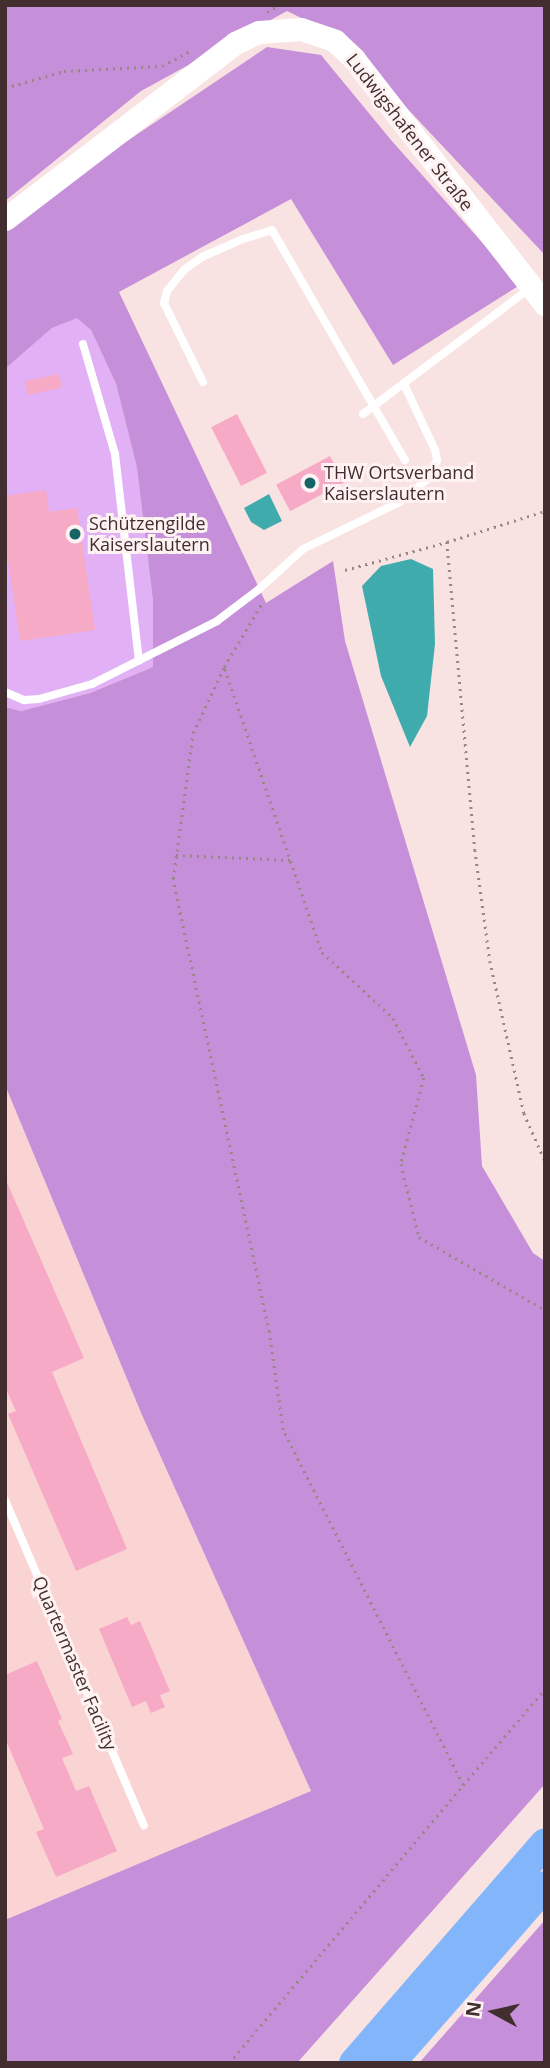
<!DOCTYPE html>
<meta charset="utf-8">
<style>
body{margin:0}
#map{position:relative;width:550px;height:2068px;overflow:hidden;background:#f9e2e2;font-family:"Open Sans",sans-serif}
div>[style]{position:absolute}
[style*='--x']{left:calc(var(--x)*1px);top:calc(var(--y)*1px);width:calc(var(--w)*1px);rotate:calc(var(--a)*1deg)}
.built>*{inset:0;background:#fad3d3}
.green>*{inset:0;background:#e2b0f4}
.forest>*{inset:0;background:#c58fd9}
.water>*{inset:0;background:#40abad}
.building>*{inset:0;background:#f7aac5;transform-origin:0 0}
.path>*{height:2.5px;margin-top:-1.25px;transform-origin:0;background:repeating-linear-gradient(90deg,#9b8585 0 2px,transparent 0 7px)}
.lane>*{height:8px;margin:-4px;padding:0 4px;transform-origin:4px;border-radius:4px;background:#fff}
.secondary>*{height:23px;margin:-11.5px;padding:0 11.5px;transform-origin:11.5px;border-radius:11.5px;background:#fff}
.highway>*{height:30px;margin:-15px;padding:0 15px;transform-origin:15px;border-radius:15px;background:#83b5fa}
.dots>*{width:19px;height:19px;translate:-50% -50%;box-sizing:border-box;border:4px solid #fef2f2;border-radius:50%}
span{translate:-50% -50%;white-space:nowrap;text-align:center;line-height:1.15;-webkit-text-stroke:6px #fef2f2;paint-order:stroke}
.street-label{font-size:18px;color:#432e2f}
.poi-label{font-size:18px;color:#432e2f}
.left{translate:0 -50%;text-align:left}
.frame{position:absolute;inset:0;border:7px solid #432e2f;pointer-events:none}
.north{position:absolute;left:459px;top:1977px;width:70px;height:70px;-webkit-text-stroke:5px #fef2f2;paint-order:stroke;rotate:278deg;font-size:19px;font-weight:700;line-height:28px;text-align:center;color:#432e2f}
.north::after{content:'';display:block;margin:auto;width:24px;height:32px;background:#432e2f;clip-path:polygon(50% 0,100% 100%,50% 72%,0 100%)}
</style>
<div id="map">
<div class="built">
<div style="clip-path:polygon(5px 1085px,142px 1415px,311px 1791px,5px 1920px)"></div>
</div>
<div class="green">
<div style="clip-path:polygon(78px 317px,91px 330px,116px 384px,137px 468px,153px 601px,153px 667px,90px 693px,21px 711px,5px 707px,5px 369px,52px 328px)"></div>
</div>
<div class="forest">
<div style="clip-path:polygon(5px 5px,545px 5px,545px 255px,340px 37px,287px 11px,141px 91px,5px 201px)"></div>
<div style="clip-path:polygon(267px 47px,321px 55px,391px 140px,520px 285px,393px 365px,291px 199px,119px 292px,266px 603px,333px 561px,345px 641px,476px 1075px,482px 1166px,533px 1253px,545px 1261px,545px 1784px,297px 2063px,5px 2063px,5px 1920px,311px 1791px,142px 1415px,5px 1085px,5px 707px,21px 711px,90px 693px,153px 667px,153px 601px,137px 468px,116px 384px,91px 330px,77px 318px,52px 328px,5px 369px,5px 223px)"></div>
<div style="clip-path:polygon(545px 1920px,545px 2063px,419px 2063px)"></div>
</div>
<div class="water">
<div style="clip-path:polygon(269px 494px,282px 521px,264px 530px,251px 522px,244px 508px)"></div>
<div style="clip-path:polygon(411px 559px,433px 569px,435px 644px,427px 716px,410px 747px,381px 676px,362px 586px,381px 566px)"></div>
</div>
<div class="building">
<div style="left:59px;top:374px;width:14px;height:35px;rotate:78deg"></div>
<div style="left:237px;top:414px;width:66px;height:29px;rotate:63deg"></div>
<div style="left:330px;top:456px;width:30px;height:61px;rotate:62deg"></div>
<div style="clip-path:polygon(46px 490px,49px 512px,77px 508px,95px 630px,20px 641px,5px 539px,5px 496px)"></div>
<div style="clip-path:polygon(5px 1178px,84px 1358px,52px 1372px,127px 1549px,76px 1571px,8px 1414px,16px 1411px,5px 1387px)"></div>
<div style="clip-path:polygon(127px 1617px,131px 1625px,140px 1621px,170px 1691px,160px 1695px,165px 1707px,151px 1713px,146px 1701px,132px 1707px,99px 1629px)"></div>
<div style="clip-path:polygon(37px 1661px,62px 1719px,58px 1721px,73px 1754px,62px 1758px,76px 1791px,89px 1786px,117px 1851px,56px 1877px,36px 1832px,44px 1829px,5px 1738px,5px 1675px)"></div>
</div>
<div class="path">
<div style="--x:267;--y:12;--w:14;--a:-30"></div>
<div style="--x:5;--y:88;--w:61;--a:-16.1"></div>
<div style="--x:64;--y:71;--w:98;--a:-2.9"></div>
<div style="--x:162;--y:66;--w:34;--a:-28"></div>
<div style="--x:447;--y:542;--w:309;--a:84.8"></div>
<div style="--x:475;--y:850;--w:112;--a:82.3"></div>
<div style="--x:490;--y:961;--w:156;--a:77.4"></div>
<div style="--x:524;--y:1113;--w:52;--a:66.4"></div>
<div style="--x:345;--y:570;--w:106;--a:-15.4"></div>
<div style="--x:447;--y:542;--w:103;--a:-17.6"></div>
<div style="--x:225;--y:669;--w:299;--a:71.1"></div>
<div style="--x:322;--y:952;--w:97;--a:42.9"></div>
<div style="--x:393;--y:1018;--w:68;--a:62.7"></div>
<div style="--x:424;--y:1078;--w:89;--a:105"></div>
<div style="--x:401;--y:1164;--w:75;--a:76.1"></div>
<div style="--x:419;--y:1237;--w:146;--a:30.1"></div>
<div style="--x:176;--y:855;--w:115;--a:2.5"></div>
<div style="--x:463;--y:1785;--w:126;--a:-49.5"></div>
<div style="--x:229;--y:2063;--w:363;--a:-49.9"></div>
<div style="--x:463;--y:1785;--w:398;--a:-116.9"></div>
<div style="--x:283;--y:1430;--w:99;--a:-98.1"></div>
<div style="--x:269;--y:1332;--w:463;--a:-102"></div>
<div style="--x:173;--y:879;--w:147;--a:-82.2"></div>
<div style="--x:193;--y:733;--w:73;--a:-64.8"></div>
<div style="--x:224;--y:667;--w:74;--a:-59.3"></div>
</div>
<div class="lane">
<div style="--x:83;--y:344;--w:115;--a:73.8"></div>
<div style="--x:115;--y:454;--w:208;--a:83.4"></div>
<div style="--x:203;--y:382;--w:88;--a:-116.3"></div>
<div style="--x:164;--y:303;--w:12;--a:-76"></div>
<div style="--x:167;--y:291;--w:28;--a:-51"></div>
<div style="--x:185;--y:269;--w:21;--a:-35"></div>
<div style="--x:202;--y:257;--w:45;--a:-23.7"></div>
<div style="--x:243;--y:239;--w:30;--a:-17"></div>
<div style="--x:272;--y:230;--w:266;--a:60"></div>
<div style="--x:363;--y:414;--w:209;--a:-37"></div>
<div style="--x:5;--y:692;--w:21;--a:23"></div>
<div style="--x:24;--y:700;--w:15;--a:-4"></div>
<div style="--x:39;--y:699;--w:55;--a:-15.8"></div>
<div style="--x:92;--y:684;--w:140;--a:-26.7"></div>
<div style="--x:217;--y:621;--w:51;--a:-37.1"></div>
<div style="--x:258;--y:590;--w:61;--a:-42.3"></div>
<div style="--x:303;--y:549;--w:108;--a:-25.9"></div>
<div style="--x:400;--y:502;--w:38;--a:-40"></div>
<div style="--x:429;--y:478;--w:20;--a:-66"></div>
<div style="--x:437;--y:460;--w:10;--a:-101"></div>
<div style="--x:435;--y:450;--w:73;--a:-115.2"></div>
<div style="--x:5;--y:1500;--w:354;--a:66.9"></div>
</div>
<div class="secondary">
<div style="--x:5;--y:219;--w:290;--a:-37.4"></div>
<div style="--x:235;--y:43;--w:26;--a:-25"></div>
<div style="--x:259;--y:32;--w:42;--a:-4.1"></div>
<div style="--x:301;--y:29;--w:36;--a:19"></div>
<div style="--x:335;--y:41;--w:26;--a:43"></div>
<div style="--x:354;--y:59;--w:311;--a:52.1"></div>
</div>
<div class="highway">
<div style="--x:354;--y:2063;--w:291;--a:-49"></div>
<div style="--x:390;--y:2063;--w:235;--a:-48.8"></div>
</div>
<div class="dots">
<div style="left:310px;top:483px;background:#156466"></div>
<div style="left:75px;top:534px;background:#156466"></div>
</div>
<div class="street-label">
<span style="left:410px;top:132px;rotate:52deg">Ludwigshafener Straße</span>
<span style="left:75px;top:1663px;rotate:67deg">Quartermaster Facility</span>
</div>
<div class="poi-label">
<span class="left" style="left:324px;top:483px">THW Ortsverband<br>Kaiserslautern</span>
<span class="left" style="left:89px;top:534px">Schützengilde<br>Kaiserslautern</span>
</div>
<div class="frame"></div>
<div class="north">N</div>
</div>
